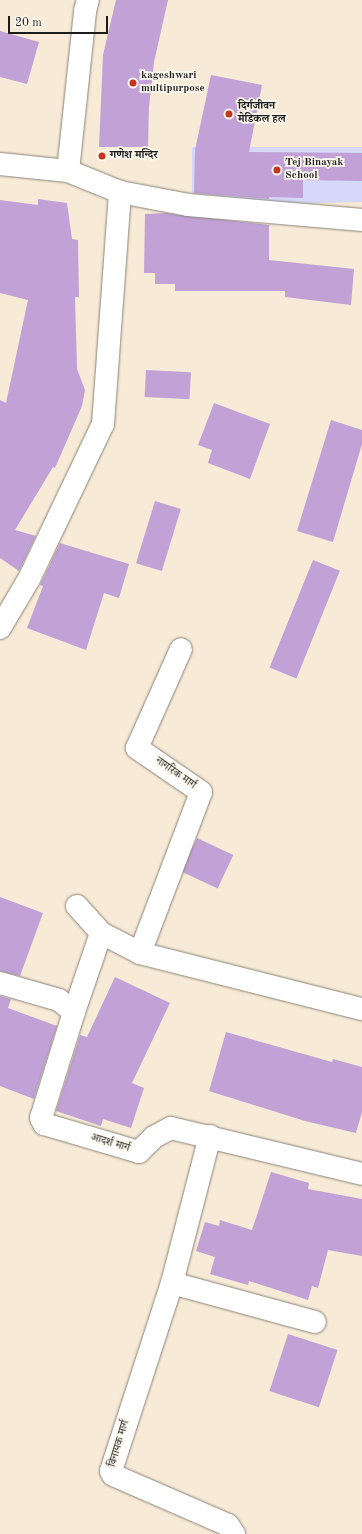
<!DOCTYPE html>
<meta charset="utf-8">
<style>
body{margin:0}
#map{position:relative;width:362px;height:1534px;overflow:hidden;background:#f7ead6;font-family:"Old Standard TT","Noto Serif Devanagari",serif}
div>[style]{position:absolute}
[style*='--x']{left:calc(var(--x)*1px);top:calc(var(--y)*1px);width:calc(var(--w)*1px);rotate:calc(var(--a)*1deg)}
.built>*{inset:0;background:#d5d8f9}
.building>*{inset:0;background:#c1a1d6;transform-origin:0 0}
.roads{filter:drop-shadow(0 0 1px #8a8379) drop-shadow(0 0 1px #8a8379)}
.minor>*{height:22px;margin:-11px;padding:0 11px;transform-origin:11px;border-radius:11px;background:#fff}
.tertiary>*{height:22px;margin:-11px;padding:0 11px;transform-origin:11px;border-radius:11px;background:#fff}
.dots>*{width:11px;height:11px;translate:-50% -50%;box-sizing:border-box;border:2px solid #fbf7ec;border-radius:50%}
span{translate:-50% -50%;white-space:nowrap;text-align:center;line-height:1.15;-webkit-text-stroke:3.5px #fbf7ec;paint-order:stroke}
.poi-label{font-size:11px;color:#1c1c1c;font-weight:700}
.left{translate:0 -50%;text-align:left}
.street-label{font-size:11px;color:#1c1c1c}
.scale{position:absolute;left:8px;top:16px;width:100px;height:18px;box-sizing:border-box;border:2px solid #1c1c1c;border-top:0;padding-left:5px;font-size:12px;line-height:14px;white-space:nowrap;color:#1c1c1c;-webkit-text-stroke:3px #fbf7ec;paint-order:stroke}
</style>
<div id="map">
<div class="built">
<div style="clip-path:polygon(192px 147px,362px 147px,362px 202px,291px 204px,192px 193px)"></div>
</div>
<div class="building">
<div style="clip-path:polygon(116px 0,168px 0,154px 62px,149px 107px,148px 147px,99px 147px,103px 55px)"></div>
<div style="clip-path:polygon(0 31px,39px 42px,27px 84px,0 77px)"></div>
<div style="clip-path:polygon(211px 75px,262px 85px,249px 152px,362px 153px,362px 181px,303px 180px,303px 198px,269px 197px,269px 199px,194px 193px,195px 150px)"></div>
<div style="clip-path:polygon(38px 199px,67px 203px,72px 239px,78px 240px,79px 297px,75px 297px,77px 369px,85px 390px,82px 406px,55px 468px,53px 467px,15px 530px,36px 536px,19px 571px,0 558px,0 400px,6px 403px,28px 300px,0 293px,0 200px,38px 205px)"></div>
<div style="clip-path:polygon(166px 213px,269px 225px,269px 260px,354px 269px,351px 305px,285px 297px,285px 291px,175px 291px,175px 284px,155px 284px,155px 273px,144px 273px,145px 214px)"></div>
<div style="left:146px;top:370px;width:45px;height:27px;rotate:3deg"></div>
<div style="clip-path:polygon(214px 403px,270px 424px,250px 479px,208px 463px,212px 450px,198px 445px)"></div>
<div style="clip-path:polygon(331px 420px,362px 430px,362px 444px,333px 542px,297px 531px)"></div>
<div style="left:155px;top:501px;width:27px;height:65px;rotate:17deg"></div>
<div style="clip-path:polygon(60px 543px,129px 564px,119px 598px,104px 593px,86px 650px,27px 628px,43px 586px,40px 585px)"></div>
<div style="left:313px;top:560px;width:29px;height:116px;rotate:22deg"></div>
<div style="left:197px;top:838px;width:40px;height:37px;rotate:25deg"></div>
<div style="clip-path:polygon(0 897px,43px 913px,20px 976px,0 971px)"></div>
<div style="clip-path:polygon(115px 977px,170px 1003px,132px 1083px,144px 1088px,131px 1128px,103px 1119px,101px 1126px,56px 1111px,80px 1035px,87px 1037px)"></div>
<div style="clip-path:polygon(0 996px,11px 999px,8px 1008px,57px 1026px,34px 1099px,0 1086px)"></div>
<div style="clip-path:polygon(226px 1032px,332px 1062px,333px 1059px,362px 1067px,362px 1112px,356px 1133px,305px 1121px,209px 1091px)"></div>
<div style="clip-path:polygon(271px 1172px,309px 1183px,308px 1189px,362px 1199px,362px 1256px,328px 1250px,318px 1288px,312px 1286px,308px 1300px,249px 1281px,248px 1285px,210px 1274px,215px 1257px,196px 1251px,205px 1222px,219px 1226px,220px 1220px,252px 1230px)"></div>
<div style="left:288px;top:1334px;width:52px;height:60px;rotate:18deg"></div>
</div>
<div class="roads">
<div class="minor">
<div style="--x:0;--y:164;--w:68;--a:5.9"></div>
<div style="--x:68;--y:171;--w:56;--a:22"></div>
<div style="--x:120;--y:192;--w:69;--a:10.8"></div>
<div style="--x:188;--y:205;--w:175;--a:4.9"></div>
<div style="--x:68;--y:171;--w:161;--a:-83.9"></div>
<div style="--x:85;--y:11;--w:11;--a:-75"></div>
<div style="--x:77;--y:906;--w:36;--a:48"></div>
<div style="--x:140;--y:953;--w:172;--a:-69.2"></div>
<div style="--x:201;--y:792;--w:78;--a:-145.5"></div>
<div style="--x:137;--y:748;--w:108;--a:-66"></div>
<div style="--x:0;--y:983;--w:61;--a:16.1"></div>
<div style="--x:59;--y:1000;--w:19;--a:39"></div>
<div style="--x:74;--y:1012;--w:111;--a:107.3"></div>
<div style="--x:41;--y:1118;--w:7;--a:63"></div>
<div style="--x:44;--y:1124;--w:99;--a:16.4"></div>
<div style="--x:139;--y:1152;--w:21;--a:-45"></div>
<div style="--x:154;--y:1137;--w:19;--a:-28"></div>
<div style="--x:171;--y:1128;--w:196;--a:13.5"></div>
<div style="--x:74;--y:1012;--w:83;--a:-71.1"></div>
<div style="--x:101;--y:933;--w:44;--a:27.1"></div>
<div style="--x:140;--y:953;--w:229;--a:14.2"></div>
<div style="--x:210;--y:1136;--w:152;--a:104.5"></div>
<div style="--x:172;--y:1283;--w:198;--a:108"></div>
<div style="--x:111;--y:1471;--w:4;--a:63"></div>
<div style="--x:113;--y:1475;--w:125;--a:23.5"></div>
<div style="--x:228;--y:1525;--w:11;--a:56"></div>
<div style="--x:172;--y:1283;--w:148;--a:15.3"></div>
</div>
<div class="tertiary">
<div style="--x:0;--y:628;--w:57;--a:-59.4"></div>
<div style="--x:29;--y:579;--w:172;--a:-64.5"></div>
<div style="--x:103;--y:424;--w:233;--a:-85.8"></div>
</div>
</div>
<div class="dots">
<div style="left:133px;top:83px;background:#c8321e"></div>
<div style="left:229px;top:114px;background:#c8321e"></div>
<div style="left:102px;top:156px;background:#c8321e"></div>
<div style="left:277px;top:170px;background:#c8321e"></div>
</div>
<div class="poi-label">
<span class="left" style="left:141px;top:83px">kageshwari<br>multipurpose</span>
<span class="left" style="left:238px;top:114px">दिर्गजीवन<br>मेडिकल हल</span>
<span class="left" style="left:110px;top:156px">गणेश मन्दिर</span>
<span class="left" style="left:285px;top:170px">Tej Binayak<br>School</span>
</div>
<div class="street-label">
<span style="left:175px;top:774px;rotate:35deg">नागरिक मार्ग</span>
<span style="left:110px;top:1144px;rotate:17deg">आदर्श मार्ग</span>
<span style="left:120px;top:1444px;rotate:-73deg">विनायक मार्ग</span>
</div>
<div class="scale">20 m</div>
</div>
